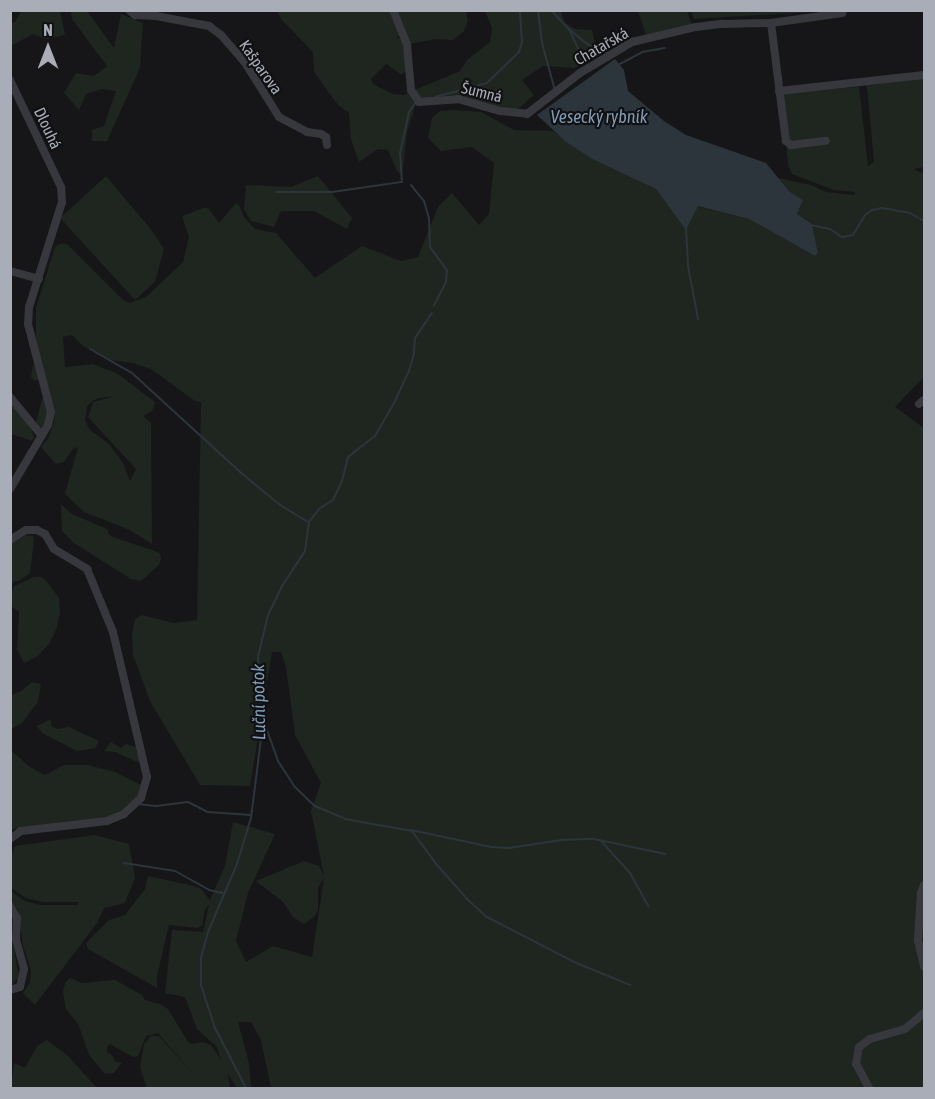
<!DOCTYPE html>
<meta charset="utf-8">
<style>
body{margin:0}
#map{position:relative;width:935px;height:1099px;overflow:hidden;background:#161618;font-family:"Asap Condensed",sans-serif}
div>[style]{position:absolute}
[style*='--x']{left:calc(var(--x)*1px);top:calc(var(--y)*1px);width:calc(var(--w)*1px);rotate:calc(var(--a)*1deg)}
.green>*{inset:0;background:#1e261f}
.water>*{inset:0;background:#2c353c}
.stream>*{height:2px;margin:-1px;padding:0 1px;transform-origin:1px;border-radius:1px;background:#2c353c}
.minor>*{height:8px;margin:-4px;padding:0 4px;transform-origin:4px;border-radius:4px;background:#37383d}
span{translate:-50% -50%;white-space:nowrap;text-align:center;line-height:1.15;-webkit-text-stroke:4.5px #111113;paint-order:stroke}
.street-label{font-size:16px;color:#a8adb8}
.water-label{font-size:18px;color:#7f9bb3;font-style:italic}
.frame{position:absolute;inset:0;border:12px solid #a8adb8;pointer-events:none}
.north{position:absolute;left:18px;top:18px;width:60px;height:60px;-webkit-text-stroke:4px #111113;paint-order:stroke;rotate:0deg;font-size:16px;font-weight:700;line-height:24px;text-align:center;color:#a8adb8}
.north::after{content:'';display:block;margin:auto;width:21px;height:27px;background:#a8adb8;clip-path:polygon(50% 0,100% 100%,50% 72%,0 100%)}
</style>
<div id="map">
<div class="green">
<div style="clip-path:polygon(22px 10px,60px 11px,65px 35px,45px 39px,33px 34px,11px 46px,11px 23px,15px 22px)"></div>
<div style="clip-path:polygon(71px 11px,87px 11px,114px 48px,121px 14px,143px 23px,140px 68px,107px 141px,92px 141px,92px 130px,104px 126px,116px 91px,102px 89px,86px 94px,79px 110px,64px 93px,76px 73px,94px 76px,107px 66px,72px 19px)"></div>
<div style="clip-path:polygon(277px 11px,389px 11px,399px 34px,397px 39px,402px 37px,407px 69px,402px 75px,386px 64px,371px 79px,373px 84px,393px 94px,405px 95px,409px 92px,416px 103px,407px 132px,402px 175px,397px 171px,388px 150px,378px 149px,359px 162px,351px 139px,349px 113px,338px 105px,314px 72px,313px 52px,282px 20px)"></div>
<div style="clip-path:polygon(397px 11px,466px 11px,468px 21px,464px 31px,453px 40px,436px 39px,409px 44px)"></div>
<div style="clip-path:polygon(485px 11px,561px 11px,564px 22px,575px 29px,592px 30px,598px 56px,574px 68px,543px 66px,522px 80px,534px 95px,518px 109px,502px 109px,458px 98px,419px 99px,415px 90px,460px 71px,467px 60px,490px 42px,492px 28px)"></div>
<div style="clip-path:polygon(638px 11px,687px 11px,692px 25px,646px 35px)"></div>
<div style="clip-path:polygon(691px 11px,691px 10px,826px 11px,694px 19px)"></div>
<div style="clip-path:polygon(evenodd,924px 78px,924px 167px,914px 169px,924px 174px,924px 377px,895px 407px,924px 428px,924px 1088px,271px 1088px,261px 1040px,251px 1022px,238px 1022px,249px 1063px,251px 1088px,237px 1088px,228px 1074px,230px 1088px,147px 1088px,140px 1067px,144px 1044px,151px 1036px,159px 1036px,192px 1073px,158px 1033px,146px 1036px,138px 1056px,133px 1057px,110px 1044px,107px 1047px,107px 1052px,114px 1057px,114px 1061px,122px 1063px,114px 1073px,105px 1074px,89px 1055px,78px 1024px,66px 1009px,63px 992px,65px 983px,70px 978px,82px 983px,115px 980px,142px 995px,145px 1000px,160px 1004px,168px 1009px,188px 1042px,192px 1044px,202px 1042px,211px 1045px,221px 1060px,217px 1047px,197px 1029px,185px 997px,165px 993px,172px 930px,203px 932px,209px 905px,205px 909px,202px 926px,197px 928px,169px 925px,157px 976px,157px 988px,88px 949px,86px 943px,109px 920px,125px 915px,145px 889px,148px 876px,194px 886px,201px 889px,210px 900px,225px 866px,233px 822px,275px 834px,248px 893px,236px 941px,246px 962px,273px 946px,312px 957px,324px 878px,318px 888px,318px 910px,315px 916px,304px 924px,293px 917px,283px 902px,256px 881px,304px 861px,319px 866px,324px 876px,311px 811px,321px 783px,295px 735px,286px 667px,281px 652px,272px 652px,250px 786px,200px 785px,150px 701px,133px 655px,132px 635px,135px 619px,142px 615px,174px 623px,197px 620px,201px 402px,195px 401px,151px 369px,133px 363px,110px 360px,83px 346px,72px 335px,63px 337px,65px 367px,93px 364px,118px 374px,155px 402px,152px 411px,143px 416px,151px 423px,152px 544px,130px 530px,84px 512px,65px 494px,78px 447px,73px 449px,64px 462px,56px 464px,41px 447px,48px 439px,54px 422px,55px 406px,50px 426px,42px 429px,36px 423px,46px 384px,44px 377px,35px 381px,31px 377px,33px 365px,39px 363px,44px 368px,36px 348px,36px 308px,55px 247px,60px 244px,67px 244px,123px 300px,130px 303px,146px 297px,183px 262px,189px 237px,182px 216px,203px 208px,208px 208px,219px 223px,236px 203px,239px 205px,244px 217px,255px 229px,276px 233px,315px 278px,362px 246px,401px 261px,418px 257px,438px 207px,452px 193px,479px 225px,489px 214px,494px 163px,472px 147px,441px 151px,428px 138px,432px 118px,440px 111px,455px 110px,481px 112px,514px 130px,553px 131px,592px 159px,656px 189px,686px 229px,697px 206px,749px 219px,815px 256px,818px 253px,812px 224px,797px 214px,803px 200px,789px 191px,778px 178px,811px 185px,826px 192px,854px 195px,855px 192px,834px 190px,792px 174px,788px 164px,782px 97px,785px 93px,859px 87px,868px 166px,874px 162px,867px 86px,924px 78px,115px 396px,93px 402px,88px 417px,136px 469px,130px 481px,123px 463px,109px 444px,90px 430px,85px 420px,87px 407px,92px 401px,99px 398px,115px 396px)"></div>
<div style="clip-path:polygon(106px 176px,150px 228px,164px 249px,155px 282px,135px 300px,60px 218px)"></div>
<div style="clip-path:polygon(318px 176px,352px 218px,347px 229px,314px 211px,281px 211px,274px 227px,251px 221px,244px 209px,246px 185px,291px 187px)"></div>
<div style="clip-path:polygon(10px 400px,31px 429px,34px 437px,32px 441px,11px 434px)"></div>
<div style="clip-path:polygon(61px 504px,72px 514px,107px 529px,110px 536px,160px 553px,161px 559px,159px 565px,141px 581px,131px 579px,74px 543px,62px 531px)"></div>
<div style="clip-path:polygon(27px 535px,33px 536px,34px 540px,30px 573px,19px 581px,14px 581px,11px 586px,11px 544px)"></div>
<div style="clip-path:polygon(34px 577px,42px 577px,48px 583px,59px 598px,60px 613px,56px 630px,49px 644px,38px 656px,24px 663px,17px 649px,19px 612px,11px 606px,11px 593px,14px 586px)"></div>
<div style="clip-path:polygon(32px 682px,41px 684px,38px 702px,22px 723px,11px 729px,11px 695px,21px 691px)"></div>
<div style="clip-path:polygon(51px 719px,51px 726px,58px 729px,69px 727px,99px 741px,95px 748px,77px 751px,42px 733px,37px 726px)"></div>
<div style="clip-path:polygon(111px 742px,121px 748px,126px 744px,136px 747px,140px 763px,115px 752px,104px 751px)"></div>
<div style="clip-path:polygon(11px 750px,30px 767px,45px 775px,64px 765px,88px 765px,115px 772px,141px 785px,140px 795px,126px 808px,111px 817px,70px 825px,37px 825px,11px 830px)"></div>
<div style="clip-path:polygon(95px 835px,129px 844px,135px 878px,125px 903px,104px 908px,97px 923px,35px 1005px,23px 993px,30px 983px,31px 970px,23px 946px,18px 910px,11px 901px,11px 891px,25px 901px,40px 905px,77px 905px,79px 902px,43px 902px,26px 898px,11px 888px,11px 856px,15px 846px)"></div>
<div style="clip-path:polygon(10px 914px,13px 919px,12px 937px,19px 977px,11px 986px)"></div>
<div style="clip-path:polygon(47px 1040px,68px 1056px,97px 1088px,11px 1088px,14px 1063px,25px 1068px,37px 1046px)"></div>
</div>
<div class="water">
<div style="clip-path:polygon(615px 59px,624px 70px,628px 91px,664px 121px,686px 135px,766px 163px,789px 191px,803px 200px,797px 214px,812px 224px,818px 253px,815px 256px,749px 219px,698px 206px,686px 230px,656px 189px,592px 159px,565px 141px,537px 115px)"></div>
</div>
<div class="stream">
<div style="--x:538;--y:10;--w:33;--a:83"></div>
<div style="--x:542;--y:43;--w:46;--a:74.7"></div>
<div style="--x:551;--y:10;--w:26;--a:47"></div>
<div style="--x:569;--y:29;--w:38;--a:65"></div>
<div style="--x:569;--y:29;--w:23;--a:40"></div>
<div style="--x:587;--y:44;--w:22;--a:22"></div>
<div style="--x:618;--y:65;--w:27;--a:-28"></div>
<div style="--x:642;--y:52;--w:23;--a:-10"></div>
<div style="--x:435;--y:97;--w:54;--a:-15.1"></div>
<div style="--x:487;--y:83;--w:45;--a:-44.1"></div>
<div style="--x:519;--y:52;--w:10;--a:-73"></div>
<div style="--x:522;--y:42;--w:32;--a:-94"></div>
<div style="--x:402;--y:182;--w:29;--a:-94"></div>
<div style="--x:400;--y:153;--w:42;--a:-77.6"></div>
<div style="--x:409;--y:112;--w:12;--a:-55"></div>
<div style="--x:411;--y:185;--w:21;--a:51"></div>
<div style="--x:424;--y:201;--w:18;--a:74"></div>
<div style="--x:429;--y:218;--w:29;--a:88"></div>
<div style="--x:430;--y:247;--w:29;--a:54"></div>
<div style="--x:447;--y:270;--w:12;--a:95"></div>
<div style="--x:446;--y:282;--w:27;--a:117"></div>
<div style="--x:276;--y:192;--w:56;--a:0"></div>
<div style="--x:332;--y:192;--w:70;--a:-8.2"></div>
<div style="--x:811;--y:225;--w:19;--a:12"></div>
<div style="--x:830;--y:229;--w:14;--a:34"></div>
<div style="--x:842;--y:237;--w:11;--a:-10"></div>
<div style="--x:853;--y:235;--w:23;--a:-59"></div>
<div style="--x:865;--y:215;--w:9;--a:-36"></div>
<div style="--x:872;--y:210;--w:10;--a:-11"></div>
<div style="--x:882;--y:208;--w:28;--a:10"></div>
<div style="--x:910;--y:213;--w:16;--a:30"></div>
<div style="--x:686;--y:227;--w:39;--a:87"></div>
<div style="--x:688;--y:266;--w:54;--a:79.3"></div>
<div style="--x:90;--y:349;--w:48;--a:29.7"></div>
<div style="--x:132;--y:373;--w:147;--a:42.5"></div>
<div style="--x:240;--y:472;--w:52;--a:39.5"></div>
<div style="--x:280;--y:505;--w:33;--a:31"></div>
<div style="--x:263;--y:719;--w:45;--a:70.3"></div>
<div style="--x:278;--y:761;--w:31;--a:57"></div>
<div style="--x:295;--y:787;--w:28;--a:44"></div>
<div style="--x:315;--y:806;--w:33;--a:23"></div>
<div style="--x:345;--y:819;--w:68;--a:10.2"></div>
<div style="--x:412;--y:831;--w:42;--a:53.7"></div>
<div style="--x:437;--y:865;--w:48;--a:48.4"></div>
<div style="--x:469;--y:901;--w:24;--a:42"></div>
<div style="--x:487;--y:917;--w:98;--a:27.3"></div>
<div style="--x:574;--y:962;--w:61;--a:22.3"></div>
<div style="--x:138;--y:804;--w:18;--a:6"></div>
<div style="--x:156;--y:806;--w:32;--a:-7"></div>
<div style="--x:188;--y:802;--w:22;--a:27"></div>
<div style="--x:208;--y:812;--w:43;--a:4"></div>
<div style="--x:411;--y:830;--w:82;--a:12"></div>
<div style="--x:491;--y:847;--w:18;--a:3"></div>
<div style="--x:509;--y:848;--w:53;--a:-8.7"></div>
<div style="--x:561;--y:840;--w:33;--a:-2"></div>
<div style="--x:594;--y:839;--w:73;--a:11.9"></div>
<div style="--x:601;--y:841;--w:43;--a:47.8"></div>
<div style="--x:630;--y:873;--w:38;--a:61"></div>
<div style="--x:124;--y:863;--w:52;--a:8.9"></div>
<div style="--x:175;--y:871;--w:39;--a:29"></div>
<div style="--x:209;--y:890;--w:14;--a:12"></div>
<div style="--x:246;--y:1088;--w:68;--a:-117.3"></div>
<div style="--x:215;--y:1028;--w:45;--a:-108"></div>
<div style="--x:201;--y:985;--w:27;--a:-90"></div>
<div style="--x:201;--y:958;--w:27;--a:-75"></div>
<div style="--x:208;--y:932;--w:74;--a:-66.9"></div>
<div style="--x:237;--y:864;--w:48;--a:-73.1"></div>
<div style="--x:251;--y:818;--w:88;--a:-82.8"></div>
<div style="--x:262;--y:731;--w:74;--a:-93.1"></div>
<div style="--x:258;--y:657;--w:43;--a:-76.6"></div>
<div style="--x:268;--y:615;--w:32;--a:-64"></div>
<div style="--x:282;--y:586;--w:42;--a:-56.7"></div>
<div style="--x:305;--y:551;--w:29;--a:-82"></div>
<div style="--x:309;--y:522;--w:16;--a:-52"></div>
<div style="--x:319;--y:509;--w:17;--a:-33"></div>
<div style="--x:333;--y:500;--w:21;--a:-65"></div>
<div style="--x:342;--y:481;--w:25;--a:-76"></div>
<div style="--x:348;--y:457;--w:34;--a:-38"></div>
<div style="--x:375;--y:436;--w:38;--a:-60"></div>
<div style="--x:394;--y:403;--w:35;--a:-65"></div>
<div style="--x:409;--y:371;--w:19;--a:-74"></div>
<div style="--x:414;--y:353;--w:15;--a:-86"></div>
<div style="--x:415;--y:338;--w:30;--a:-56"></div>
</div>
<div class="minor">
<div style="--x:129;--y:10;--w:8;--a:40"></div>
<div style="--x:135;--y:15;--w:21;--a:3"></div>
<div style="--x:156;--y:16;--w:54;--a:10.7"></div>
<div style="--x:209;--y:26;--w:15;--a:37"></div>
<div style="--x:221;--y:35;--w:35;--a:49"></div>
<div style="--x:244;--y:61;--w:66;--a:58"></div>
<div style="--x:279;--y:117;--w:32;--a:28"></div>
<div style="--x:307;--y:132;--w:14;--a:8"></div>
<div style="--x:321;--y:134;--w:6;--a:31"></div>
<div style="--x:326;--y:137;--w:8;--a:83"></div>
<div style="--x:393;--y:10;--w:38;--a:68"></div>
<div style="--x:407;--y:45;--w:45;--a:84.9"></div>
<div style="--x:411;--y:90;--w:14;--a:56"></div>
<div style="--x:419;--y:102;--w:39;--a:-4"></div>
<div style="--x:458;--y:99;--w:44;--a:15.9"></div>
<div style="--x:500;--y:111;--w:27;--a:6"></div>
<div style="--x:527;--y:114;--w:67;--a:-37.7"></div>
<div style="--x:580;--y:73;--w:61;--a:-30.8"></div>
<div style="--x:632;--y:42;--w:66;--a:-13.2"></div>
<div style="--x:696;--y:27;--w:26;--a:-7"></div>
<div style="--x:722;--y:24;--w:49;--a:-1.2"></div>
<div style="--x:771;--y:23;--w:72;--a:-8"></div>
<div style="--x:842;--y:13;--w:3;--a:-90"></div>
<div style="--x:771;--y:23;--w:119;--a:82.8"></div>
<div style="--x:786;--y:141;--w:6;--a:39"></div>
<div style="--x:791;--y:145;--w:35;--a:-7"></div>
<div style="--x:10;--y:80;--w:119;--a:64.5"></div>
<div style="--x:61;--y:187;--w:15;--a:86"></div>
<div style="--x:62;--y:202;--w:110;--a:107.4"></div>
<div style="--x:29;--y:307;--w:17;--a:93"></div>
<div style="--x:28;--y:324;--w:91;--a:75.4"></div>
<div style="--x:51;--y:412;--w:13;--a:103"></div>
<div style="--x:48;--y:425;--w:74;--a:120.7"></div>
<div style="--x:779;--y:91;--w:146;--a:-6.3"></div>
<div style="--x:10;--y:271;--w:30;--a:15"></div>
<div style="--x:10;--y:397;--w:50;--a:50.6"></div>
<div style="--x:919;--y:404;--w:6;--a:-39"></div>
<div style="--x:10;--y:540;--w:19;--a:-32"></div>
<div style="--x:26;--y:530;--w:11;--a:0"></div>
<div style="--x:37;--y:530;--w:9;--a:27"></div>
<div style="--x:45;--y:534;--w:17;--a:59"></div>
<div style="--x:54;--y:549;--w:39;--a:31"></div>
<div style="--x:87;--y:569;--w:68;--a:67.6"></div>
<div style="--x:113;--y:632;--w:149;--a:76.8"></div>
<div style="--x:147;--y:777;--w:22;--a:106"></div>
<div style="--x:141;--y:798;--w:23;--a:137"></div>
<div style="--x:124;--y:814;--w:18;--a:158"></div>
<div style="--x:107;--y:821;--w:87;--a:173.4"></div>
<div style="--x:21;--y:831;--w:14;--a:144"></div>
<div style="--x:924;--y:885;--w:9;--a:111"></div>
<div style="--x:921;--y:893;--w:47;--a:93.7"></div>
<div style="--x:918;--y:940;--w:27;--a:77"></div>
<div style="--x:10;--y:906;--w:14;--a:60"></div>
<div style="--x:17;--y:918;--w:21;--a:93"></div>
<div style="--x:16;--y:939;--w:31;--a:75"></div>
<div style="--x:24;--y:969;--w:18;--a:103"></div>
<div style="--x:20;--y:987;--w:10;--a:163"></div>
<div style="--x:869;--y:1088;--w:27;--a:-118"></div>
<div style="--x:856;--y:1064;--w:17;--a:-80"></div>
<div style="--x:859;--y:1047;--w:14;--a:-36"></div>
<div style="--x:870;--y:1039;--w:36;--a:-16"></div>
<div style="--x:905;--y:1029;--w:25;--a:-40"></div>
</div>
<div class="street-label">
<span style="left:601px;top:46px;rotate:-30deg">Chatařská</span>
<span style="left:261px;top:67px;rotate:55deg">Kašparova</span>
<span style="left:482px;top:92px;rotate:14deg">Šumná</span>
<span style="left:48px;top:128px;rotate:65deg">Dlouhá</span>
</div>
<div class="water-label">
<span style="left:599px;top:117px">Vesecký rybník</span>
<span style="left:259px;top:702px;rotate:-91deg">Luční potok</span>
</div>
<div class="frame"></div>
<div class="north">N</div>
</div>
